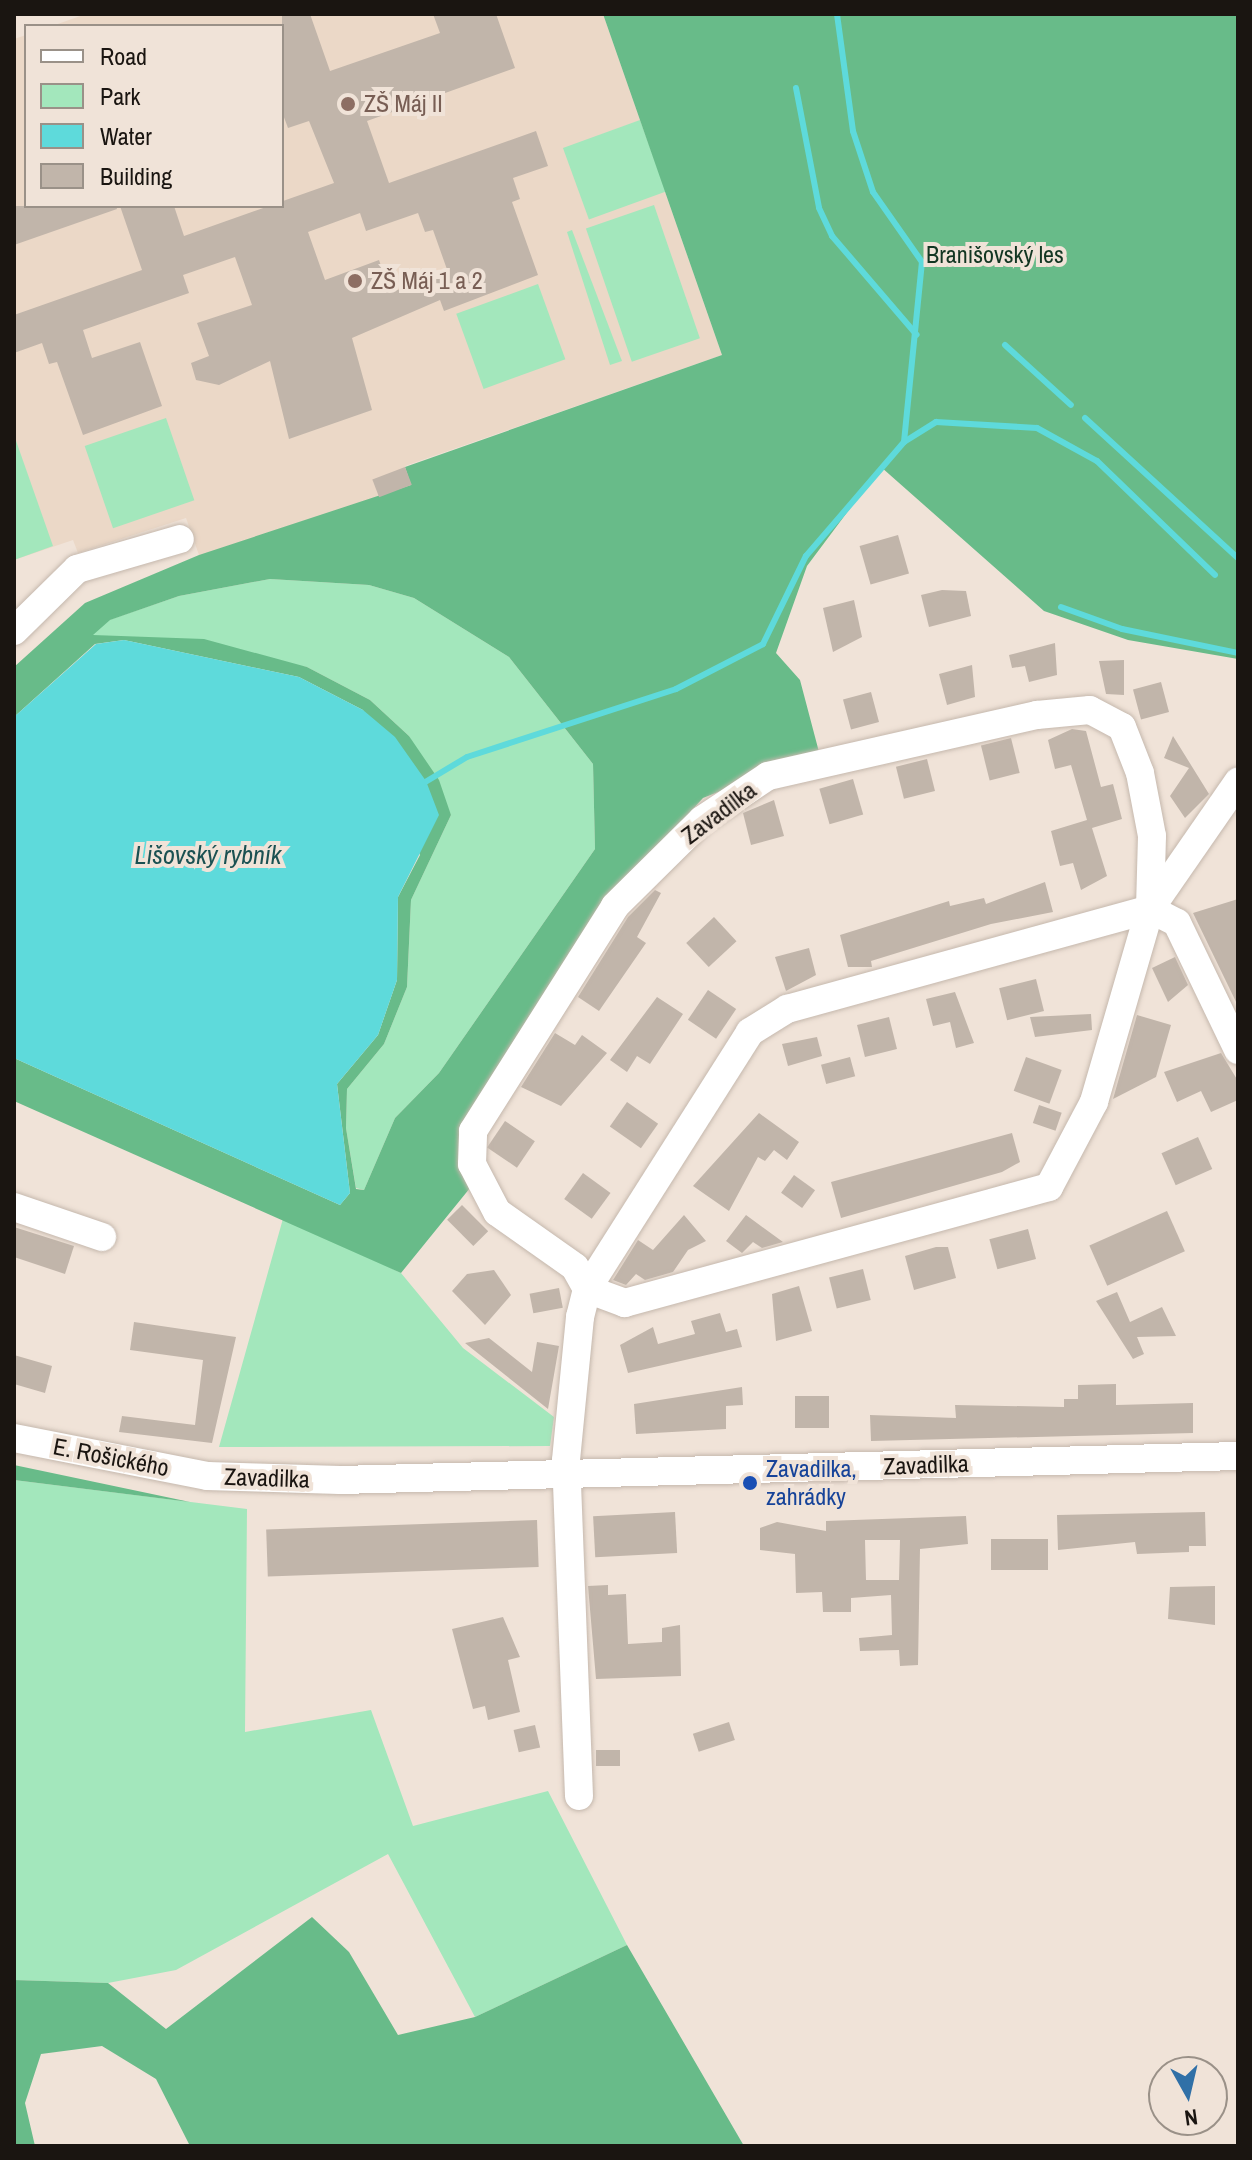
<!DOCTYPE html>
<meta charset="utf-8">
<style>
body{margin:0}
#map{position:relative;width:1252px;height:2160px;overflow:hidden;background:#f0e3d8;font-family:"Archivo Narrow",sans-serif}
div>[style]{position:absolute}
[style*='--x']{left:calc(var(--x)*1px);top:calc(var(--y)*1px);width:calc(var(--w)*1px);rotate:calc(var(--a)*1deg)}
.built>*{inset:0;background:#ebd8c7}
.green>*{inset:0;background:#a3e7bc;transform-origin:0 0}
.forest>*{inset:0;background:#68bb89}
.water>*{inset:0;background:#5edadb}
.stream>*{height:6px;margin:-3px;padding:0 3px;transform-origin:3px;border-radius:3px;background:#5edadb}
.building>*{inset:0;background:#c1b5aa;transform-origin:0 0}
.roads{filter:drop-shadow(0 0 2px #c5b8ad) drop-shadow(0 0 2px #c5b8ad)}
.minor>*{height:28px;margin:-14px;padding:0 14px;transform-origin:14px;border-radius:14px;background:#fff}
.dots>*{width:22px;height:22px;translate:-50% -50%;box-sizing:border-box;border:4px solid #f0e3d8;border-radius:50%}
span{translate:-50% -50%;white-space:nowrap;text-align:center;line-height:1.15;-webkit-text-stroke:8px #f0e3d8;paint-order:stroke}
.education-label{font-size:24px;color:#785e54}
.left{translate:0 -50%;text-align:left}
.park-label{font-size:24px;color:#123622}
.street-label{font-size:24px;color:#1a1511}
.transit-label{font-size:24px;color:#164399}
.water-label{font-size:26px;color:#1b5152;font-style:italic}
.frame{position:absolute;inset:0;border:16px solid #1a1511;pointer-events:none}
.legend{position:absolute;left:24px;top:24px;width:260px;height:184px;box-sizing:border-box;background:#f0e3d8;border:2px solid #9a9188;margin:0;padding:10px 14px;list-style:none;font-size:24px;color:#1a1511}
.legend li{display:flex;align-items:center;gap:16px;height:40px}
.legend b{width:40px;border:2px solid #9a9188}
.north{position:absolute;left:1148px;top:2056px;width:80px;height:80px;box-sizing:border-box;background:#f0e3d8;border:2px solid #9a9188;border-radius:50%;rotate:172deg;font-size:22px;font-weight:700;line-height:32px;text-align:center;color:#1a1511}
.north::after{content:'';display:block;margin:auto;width:28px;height:36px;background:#3070a7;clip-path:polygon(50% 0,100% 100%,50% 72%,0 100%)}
</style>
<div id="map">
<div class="built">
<div style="clip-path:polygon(86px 14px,603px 14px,722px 355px,405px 466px,412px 485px,267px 538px,199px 555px,186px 518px,78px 553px,73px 540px,14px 560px,14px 39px,26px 35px,26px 206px,282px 206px,282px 26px,52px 26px)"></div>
</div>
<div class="green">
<div style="left:640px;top:120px;width:76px;height:82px;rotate:70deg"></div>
<div style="left:654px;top:205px;width:141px;height:72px;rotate:71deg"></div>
<div style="clip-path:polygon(572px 230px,622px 361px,610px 365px,567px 232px)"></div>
<div style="left:538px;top:284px;width:80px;height:87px;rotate:70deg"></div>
<div style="left:166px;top:418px;width:87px;height:86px;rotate:71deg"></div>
<div style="clip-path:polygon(14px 435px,53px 546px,14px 560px)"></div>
<div style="clip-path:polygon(270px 579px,369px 585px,414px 598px,509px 657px,593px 764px,595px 849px,439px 1073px,395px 1118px,364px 1190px,356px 1188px,346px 1128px,347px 1089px,384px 1044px,407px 987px,411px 900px,451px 815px,409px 736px,370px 700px,307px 667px,91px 635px,109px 620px,179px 596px)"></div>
<div style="clip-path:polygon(284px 1215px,401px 1273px,463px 1348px,554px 1417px,550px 1446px,219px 1447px)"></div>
<div style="clip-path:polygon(14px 1480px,247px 1509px,245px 1732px,371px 1710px,413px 1826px,548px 1791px,627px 1945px,475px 2017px,388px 1854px,176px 1970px,108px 1983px,14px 1980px)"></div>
</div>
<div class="forest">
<div style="clip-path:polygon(evenodd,603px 14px,1238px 14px,1238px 659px,1128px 640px,1044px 611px,881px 467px,807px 566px,776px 653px,800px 680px,819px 752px,703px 798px,608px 902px,470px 1118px,470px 1188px,401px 1273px,14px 1101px,14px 1058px,340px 1205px,350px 1193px,337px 1084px,378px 1035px,397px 980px,398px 897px,420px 855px,363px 710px,299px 677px,124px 640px,95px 644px,14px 717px,14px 667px,85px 603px,199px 555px,411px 485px,405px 467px,722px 355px,603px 14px,270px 579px,369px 585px,414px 598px,509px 657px,593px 764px,595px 849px,439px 1073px,395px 1118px,364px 1190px,356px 1189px,346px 1128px,347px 1089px,384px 1044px,407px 987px,411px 900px,451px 815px,439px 780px,409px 736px,370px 700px,307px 667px,204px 639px,93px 635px,110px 620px,179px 596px,270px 579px)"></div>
<div style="clip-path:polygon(14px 1465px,190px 1502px,14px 1480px)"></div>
<div style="clip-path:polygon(312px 1917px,349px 1952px,398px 2035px,475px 2017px,627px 1945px,744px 2146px,190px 2146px,156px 2079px,102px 2046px,41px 2054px,25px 2103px,35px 2146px,14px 2146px,14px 1980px,108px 1983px,166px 2029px)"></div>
</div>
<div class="water">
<div style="clip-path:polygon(124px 640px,299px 677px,363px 710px,395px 737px,426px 781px,439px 815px,398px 897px,397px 980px,378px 1035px,337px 1084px,350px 1193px,340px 1205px,14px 1058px,14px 717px,96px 644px)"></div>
</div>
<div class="stream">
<div style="--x:796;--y:88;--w:122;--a:79.1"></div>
<div style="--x:819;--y:208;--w:31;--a:65"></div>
<div style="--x:832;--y:236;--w:130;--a:49.4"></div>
<div style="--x:1005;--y:345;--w:89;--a:42.3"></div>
<div style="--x:1085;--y:418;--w:207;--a:42.5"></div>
<div style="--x:904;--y:442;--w:38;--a:-32"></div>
<div style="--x:936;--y:422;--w:101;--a:3.4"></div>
<div style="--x:1037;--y:428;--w:68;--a:28.8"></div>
<div style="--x:1097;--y:461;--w:164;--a:44"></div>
<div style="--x:1061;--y:607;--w:65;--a:19.8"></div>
<div style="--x:1122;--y:629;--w:118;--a:11.7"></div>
<div style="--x:422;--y:784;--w:52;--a:-31"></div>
<div style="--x:467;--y:757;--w:220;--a:-18"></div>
<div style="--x:676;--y:689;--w:98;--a:-27.3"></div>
<div style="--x:763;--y:644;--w:98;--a:-64"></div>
<div style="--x:806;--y:556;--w:150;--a:-49.3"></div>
<div style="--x:904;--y:442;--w:181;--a:-84.3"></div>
<div style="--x:922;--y:262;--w:85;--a:-125"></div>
<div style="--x:873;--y:192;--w:64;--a:-108.2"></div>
<div style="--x:853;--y:131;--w:118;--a:-97.8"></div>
</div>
<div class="building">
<div style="clip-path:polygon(evenodd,282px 14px,310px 14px,330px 71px,440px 33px,433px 14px,496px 14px,515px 68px,367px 121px,389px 183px,536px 131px,548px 166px,513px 178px,520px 199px,512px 202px,538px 275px,444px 311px,440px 300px,352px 338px,372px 410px,289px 439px,270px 361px,219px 385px,196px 380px,191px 363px,209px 356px,197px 323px,252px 305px,235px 257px,183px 275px,189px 293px,83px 330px,92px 358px,140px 342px,162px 406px,83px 435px,57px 362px,49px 364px,42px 343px,14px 353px,14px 315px,142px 270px,120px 206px,174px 206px,184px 236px,334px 183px,309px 121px,288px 128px,282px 112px,282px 14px,360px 213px,366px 231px,418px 213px,425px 232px,433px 230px,449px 275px,390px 292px,379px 260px,325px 280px,308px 232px,360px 213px)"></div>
<div style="clip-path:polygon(14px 206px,116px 206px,117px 209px,14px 245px)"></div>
<div style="left:405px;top:467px;width:19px;height:35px;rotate:69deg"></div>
<div style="left:898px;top:535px;width:40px;height:40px;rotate:74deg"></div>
<div style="clip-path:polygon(942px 590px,966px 591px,971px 616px,929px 627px,921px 595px)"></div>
<div style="clip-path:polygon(854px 600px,862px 637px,833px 652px,823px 608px)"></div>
<div style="clip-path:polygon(1055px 643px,1057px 675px,1029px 682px,1025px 666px,1012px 668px,1009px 655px)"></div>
<div style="clip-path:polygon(1124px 660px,1124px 695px,1106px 694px,1099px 661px)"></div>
<div style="clip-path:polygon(972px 665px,975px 697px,947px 705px,939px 674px)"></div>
<div style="left:1161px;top:682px;width:31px;height:29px;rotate:75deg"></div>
<div style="left:871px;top:692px;width:31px;height:29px;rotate:75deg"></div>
<div style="clip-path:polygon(1072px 729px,1086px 731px,1101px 787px,1113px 784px,1122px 819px,1092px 828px,1107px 876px,1081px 890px,1073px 863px,1060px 866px,1051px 831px,1087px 820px,1071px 765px,1055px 769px,1048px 740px)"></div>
<div style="clip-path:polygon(1173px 736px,1209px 794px,1185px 818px,1170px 796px,1189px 768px,1164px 758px)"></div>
<div style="left:1011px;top:738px;width:36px;height:31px;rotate:76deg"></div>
<div style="left:927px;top:759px;width:33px;height:32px;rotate:76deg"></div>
<div style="left:853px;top:779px;width:37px;height:35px;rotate:74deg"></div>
<div style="clip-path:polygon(774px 800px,784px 836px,751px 845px,743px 813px)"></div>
<div style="clip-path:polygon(1045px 882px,1053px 912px,991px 924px,871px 961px,872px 967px,848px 967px,840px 935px,949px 901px,950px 906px,984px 898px,986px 904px)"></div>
<div style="clip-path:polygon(655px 890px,661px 893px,637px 937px,646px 943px,599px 1011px,578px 997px,628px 917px)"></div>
<div style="clip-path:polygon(1238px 899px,1238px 1006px,1193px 913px)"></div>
<div style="left:714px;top:917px;width:33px;height:38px;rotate:47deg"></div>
<div style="clip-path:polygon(809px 948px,816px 975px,786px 991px,775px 957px)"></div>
<div style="clip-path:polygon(1175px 957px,1188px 985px,1168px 1002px,1152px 968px)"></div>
<div style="left:1036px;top:979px;width:33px;height:38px;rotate:76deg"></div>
<div style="left:708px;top:990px;width:34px;height:36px;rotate:34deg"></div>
<div style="clip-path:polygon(955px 992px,974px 1043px,956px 1048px,950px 1022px,933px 1026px,926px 999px)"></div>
<div style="clip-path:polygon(657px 997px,683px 1014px,650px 1064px,637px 1056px,627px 1072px,610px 1060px)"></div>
<div style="clip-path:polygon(1091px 1014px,1092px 1030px,1035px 1037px,1030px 1017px)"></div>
<div style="clip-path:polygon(1137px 1015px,1171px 1025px,1156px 1077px,1113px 1099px)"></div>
<div style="left:889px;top:1017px;width:33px;height:33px;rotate:76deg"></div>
<div style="clip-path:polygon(555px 1033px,575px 1045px,582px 1035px,607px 1053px,561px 1106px,521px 1087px)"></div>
<div style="clip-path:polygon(817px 1037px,822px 1056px,788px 1066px,782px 1044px)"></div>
<div style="clip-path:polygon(1221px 1053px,1238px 1081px,1238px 1100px,1211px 1112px,1201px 1091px,1177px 1102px,1164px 1072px)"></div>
<div style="left:850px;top:1057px;width:20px;height:30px;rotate:75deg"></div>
<div style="left:1026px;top:1057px;width:38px;height:36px;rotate:20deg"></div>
<div style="left:627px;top:1102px;width:38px;height:30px;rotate:35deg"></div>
<div style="left:1039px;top:1105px;width:24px;height:19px;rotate:19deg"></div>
<div style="clip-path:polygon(759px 1113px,799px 1142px,787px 1160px,774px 1150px,765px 1161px,758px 1157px,729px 1211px,693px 1186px)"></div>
<div style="left:505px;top:1121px;width:36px;height:32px;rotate:34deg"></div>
<div style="clip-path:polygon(1012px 1133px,1020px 1162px,1002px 1172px,841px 1218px,831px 1182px)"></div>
<div style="left:1198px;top:1137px;width:35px;height:40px;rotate:66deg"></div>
<div style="left:583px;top:1173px;width:34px;height:32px;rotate:36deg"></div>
<div style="left:794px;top:1175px;width:26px;height:22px;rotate:36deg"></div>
<div style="left:462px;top:1205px;width:37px;height:21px;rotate:45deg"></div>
<div style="left:1167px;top:1211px;width:44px;height:85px;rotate:66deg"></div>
<div style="clip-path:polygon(684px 1215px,706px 1241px,688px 1250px,673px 1272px,645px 1280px,636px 1274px,626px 1285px,613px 1280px,638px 1240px,653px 1250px)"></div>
<div style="clip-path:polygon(746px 1215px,783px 1242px,762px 1248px,753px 1242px,742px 1253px,726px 1241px)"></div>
<div style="clip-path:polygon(14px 1227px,74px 1246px,65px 1274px,14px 1257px)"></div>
<div style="left:1028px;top:1229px;width:31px;height:40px;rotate:75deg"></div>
<div style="clip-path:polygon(936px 1247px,948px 1247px,956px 1278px,914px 1290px,905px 1256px)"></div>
<div style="left:863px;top:1269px;width:32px;height:35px;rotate:76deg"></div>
<div style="clip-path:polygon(494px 1270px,511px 1295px,485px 1325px,452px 1291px,467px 1274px)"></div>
<div style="clip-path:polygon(799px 1286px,812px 1331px,776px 1341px,772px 1294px)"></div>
<div style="left:559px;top:1288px;width:20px;height:30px;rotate:79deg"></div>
<div style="clip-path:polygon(1117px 1292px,1130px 1322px,1162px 1307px,1176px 1336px,1137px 1337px,1144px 1354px,1133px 1359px,1096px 1301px)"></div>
<div style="clip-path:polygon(720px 1313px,726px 1332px,737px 1329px,742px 1347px,628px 1373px,620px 1345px,653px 1327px,658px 1344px,695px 1334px,691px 1321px)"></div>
<div style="clip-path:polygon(134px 1322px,236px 1337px,212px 1443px,119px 1432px,122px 1416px,195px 1425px,203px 1360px,130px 1350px)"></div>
<div style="clip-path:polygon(489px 1338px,532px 1372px,537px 1342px,559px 1346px,548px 1409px,465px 1343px)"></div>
<div style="clip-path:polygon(14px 1355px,52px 1366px,45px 1393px,14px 1384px)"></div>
<div style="clip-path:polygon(1116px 1384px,1116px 1405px,1193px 1403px,1193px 1433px,871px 1441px,870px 1415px,956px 1418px,955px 1405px,1064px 1407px,1064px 1399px,1078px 1399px,1078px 1385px)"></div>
<div style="clip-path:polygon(742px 1387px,743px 1405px,726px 1406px,726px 1429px,636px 1434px,634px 1404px)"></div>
<div style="left:795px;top:1396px;width:34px;height:32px"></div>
<div style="left:675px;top:1512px;width:41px;height:82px;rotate:87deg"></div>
<div style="clip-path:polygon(1205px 1512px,1206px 1546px,1189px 1546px,1189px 1552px,1137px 1554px,1135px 1542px,1058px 1550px,1057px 1515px)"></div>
<div style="clip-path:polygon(evenodd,966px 1516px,968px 1544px,920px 1549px,918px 1665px,900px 1666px,899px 1650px,860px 1651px,859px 1638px,892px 1635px,891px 1595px,851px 1598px,851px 1612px,823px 1612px,822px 1592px,796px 1593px,795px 1554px,760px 1550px,760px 1528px,777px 1522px,826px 1531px,826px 1521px,966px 1516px,865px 1540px,900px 1540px,899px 1580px,866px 1580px,865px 1540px)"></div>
<div style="left:537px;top:1520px;width:47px;height:271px;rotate:88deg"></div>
<div style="left:991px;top:1539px;width:57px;height:31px"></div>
<div style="clip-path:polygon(608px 1585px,608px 1595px,626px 1594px,628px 1644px,662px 1642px,662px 1628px,680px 1625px,681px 1676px,596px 1679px,588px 1586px)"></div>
<div style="clip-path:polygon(1215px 1586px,1215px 1625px,1168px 1619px,1170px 1587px)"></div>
<div style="clip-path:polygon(503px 1617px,520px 1657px,508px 1660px,520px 1712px,488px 1720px,485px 1706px,473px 1709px,452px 1629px)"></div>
<div style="left:729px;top:1722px;width:19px;height:38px;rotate:72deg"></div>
<div style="left:535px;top:1725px;width:23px;height:22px;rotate:77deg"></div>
<div style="left:596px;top:1750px;width:24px;height:16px"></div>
</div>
<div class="roads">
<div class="minor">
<div style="--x:14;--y:631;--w:88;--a:-44.5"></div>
<div style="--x:77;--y:569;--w:107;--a:-16.2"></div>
<div style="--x:1090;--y:710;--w:36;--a:28"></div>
<div style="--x:1122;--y:727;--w:49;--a:68.6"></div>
<div style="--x:1140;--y:773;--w:64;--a:79.2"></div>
<div style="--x:1152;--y:836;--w:73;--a:91.6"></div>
<div style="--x:1150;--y:909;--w:201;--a:106.2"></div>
<div style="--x:1094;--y:1102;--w:96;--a:117.9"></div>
<div style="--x:1049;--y:1187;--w:440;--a:164.7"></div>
<div style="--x:625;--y:1303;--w:40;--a:-159.8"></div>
<div style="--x:587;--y:1289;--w:25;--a:-119"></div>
<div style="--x:575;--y:1267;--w:95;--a:-144.8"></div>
<div style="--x:497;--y:1212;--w:54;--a:-117.5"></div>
<div style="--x:472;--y:1164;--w:33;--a:-88"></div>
<div style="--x:473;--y:1131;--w:266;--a:-57.7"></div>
<div style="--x:615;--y:906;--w:122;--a:-44.7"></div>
<div style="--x:702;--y:820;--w:79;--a:-33.7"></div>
<div style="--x:768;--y:776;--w:276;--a:-12.8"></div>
<div style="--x:1037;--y:715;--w:53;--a:-5.4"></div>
<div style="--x:1150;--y:909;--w:30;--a:27"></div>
<div style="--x:1177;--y:923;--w:141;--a:64.3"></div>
<div style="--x:14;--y:1207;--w:93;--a:18.8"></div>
<div style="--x:14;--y:1438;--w:197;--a:11.1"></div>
<div style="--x:207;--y:1476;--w:133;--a:1.7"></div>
<div style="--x:340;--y:1480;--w:898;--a:-1.53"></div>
<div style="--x:579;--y:1796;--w:336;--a:-92.2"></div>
<div style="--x:566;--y:1460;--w:144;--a:-84.4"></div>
<div style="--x:580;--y:1317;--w:29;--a:-76"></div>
<div style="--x:587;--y:1289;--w:304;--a:-57.6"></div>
<div style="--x:750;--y:1032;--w:44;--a:-31.9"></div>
<div style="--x:787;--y:1009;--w:377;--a:-15.4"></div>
<div style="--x:1150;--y:909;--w:155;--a:-55.3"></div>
</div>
</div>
<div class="dots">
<div style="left:348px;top:104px;background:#8d6e63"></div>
<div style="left:355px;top:281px;background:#8d6e63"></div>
<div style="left:750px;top:1483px;background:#1a4fb4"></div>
</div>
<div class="education-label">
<span class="left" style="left:364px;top:104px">ZŠ Máj II</span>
<span class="left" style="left:371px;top:281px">ZŠ Máj 1 a 2</span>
</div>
<div class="park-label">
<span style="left:995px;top:255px">Branišovský les</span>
</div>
<div class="street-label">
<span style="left:719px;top:813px;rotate:-37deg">Zavadilka</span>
<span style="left:111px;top:1457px;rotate:11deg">E. Rošického</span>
<span style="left:926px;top:1465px;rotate:-2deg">Zavadilka</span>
<span style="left:267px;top:1478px;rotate:2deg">Zavadilka</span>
</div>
<div class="transit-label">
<span class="left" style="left:766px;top:1483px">Zavadilka,<br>zahrádky</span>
</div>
<div class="water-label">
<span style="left:208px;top:855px">Lišovský rybník</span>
</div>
<div class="frame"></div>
<ul class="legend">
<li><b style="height:10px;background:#fff"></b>Road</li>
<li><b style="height:22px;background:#a3e7bc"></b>Park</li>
<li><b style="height:22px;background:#5edadb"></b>Water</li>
<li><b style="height:22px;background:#c1b5aa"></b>Building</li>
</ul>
<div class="north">N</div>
</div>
